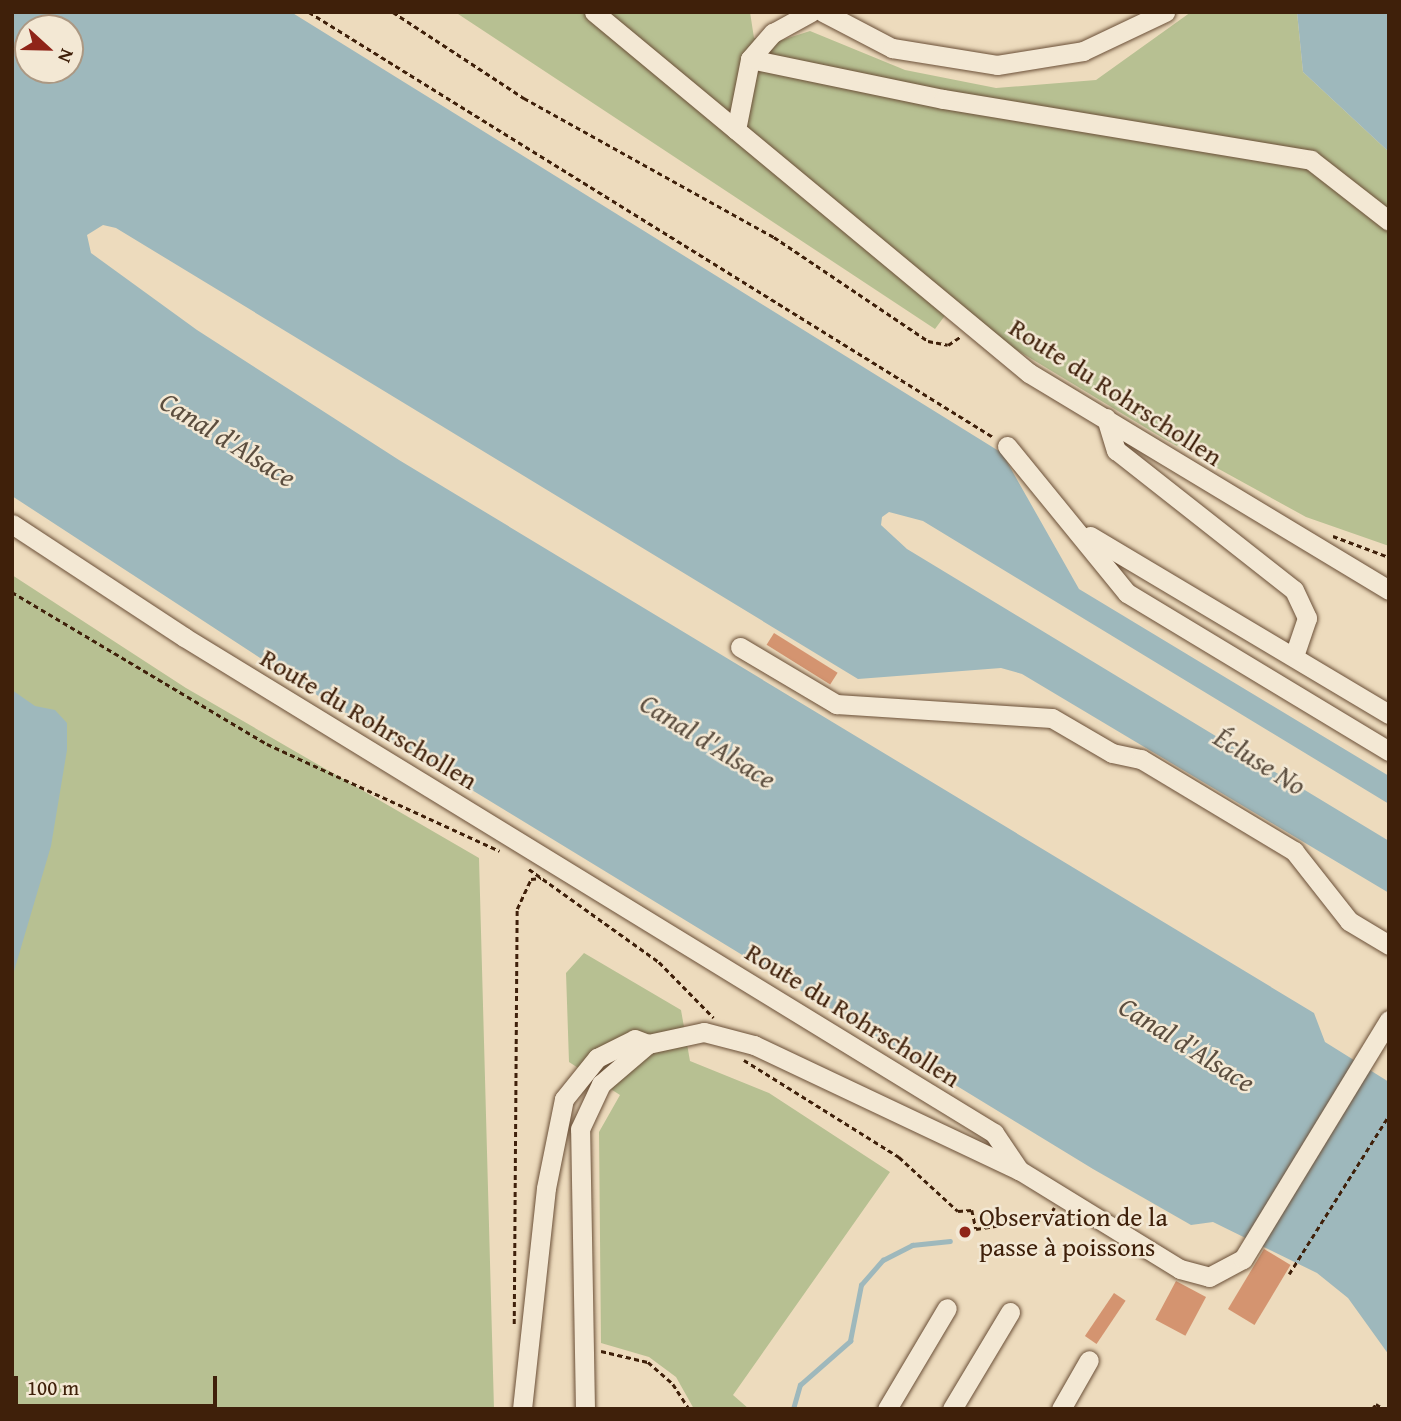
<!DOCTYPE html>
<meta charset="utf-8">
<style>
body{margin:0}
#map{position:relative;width:1401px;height:1421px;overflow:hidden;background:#eddbbd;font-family:"Gentium Book Plus",serif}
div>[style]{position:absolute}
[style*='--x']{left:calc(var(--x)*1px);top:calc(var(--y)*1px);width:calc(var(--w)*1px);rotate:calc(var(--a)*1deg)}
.green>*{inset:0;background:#b7c092}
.water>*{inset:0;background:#9eb8bc}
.stream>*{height:4.5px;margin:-2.25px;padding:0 2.25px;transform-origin:2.25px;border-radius:2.25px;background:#9eb8bc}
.building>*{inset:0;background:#d49470;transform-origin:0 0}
.path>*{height:2.5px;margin-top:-1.25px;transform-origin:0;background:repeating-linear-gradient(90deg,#3f200a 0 5px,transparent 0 8.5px)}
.roads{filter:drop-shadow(0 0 2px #6a4f37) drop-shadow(0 0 2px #6a4f37)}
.minor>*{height:19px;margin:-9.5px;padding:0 9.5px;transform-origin:9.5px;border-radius:9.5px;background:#f3e8d4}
.dots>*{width:19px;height:19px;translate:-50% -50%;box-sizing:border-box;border:4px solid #f3e8d4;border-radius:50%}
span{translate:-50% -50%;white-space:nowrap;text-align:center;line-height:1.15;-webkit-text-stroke:5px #f3e8d4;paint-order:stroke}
.street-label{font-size:26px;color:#3f200a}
.poi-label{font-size:26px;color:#3f200a}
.left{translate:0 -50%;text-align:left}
.water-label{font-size:28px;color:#5c4e3f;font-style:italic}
.frame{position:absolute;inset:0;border:14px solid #3f200a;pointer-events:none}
.north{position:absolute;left:14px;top:14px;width:70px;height:70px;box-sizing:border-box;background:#f3e8d4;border:2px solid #ab9883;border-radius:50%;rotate:112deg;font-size:19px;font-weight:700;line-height:28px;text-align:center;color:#3f200a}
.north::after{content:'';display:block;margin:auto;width:24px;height:32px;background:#8f2418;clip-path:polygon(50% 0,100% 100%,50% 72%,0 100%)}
.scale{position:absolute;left:14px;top:1376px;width:203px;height:32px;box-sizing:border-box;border:4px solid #3f200a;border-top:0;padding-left:9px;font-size:21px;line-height:24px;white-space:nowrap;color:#3f200a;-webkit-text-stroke:5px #f3e8d4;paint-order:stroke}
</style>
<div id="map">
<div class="green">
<div style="clip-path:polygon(455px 12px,750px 12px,754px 38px,782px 40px,810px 31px,905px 70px,996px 88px,1096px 80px,1191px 12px,1297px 12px,1303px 72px,1389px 152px,1389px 546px,1306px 517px,1166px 440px,1002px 341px,955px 302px,935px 329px)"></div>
<div style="clip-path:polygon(12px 575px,186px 688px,479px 858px,494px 1409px,12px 1409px)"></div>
<div style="clip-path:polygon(584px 953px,681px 1010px,690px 1061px,769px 1093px,890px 1172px,733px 1395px,749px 1409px,694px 1409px,676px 1377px,649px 1357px,601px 1343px,599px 1132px,620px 1095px,569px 1062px,566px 973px)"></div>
</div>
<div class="water">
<div style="clip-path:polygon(evenodd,12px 12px,291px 12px,1002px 453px,1079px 589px,1389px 776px,1389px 804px,923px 521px,889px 512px,882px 517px,881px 525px,907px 549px,1389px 841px,1389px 893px,1022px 674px,1001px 668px,858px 679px,116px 228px,103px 225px,87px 235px,91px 253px,197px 330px,399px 460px,1314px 1013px,1325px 1042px,1389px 1082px,1389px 1355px,1348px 1298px,1317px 1273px,1213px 1222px,1191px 1225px,1093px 1169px,326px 701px,12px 496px,12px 12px,28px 28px,70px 28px,70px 70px,28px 70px,28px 28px)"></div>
<div style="clip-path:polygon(1297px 12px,1389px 12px,1389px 152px,1303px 72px)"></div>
<div style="clip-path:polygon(12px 690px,35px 706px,55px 710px,67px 723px,67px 750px,51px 846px,12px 978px)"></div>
</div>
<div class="stream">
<div style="--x:793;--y:1409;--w:25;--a:-74"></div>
<div style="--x:800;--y:1385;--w:67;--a:-41.3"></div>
<div style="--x:850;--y:1341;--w:57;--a:-78.9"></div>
<div style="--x:861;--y:1285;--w:33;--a:-49"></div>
<div style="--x:883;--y:1260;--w:33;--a:-27"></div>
<div style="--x:912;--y:1245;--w:38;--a:-6"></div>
</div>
<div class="building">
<div style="left:774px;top:633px;width:75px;height:14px;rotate:32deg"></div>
<div style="left:1264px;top:1249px;width:31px;height:70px;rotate:31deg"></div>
<div style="left:1176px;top:1281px;width:34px;height:44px;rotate:28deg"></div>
<div style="left:1114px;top:1293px;width:14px;height:52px;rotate:34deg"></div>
</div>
<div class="path">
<div style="--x:309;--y:12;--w:805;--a:31.85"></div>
<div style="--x:393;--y:12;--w:157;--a:33.3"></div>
<div style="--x:524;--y:98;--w:286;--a:29.1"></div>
<div style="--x:774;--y:237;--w:186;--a:34"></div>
<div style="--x:928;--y:341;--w:20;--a:11"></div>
<div style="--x:948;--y:345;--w:14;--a:-34"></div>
<div style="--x:1333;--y:536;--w:60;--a:20.6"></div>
<div style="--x:12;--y:592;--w:297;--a:30.8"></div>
<div style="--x:267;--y:744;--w:256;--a:24.7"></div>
<div style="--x:529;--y:869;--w:160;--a:35.6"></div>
<div style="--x:659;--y:962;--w:78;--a:45.5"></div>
<div style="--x:744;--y:1060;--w:183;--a:32"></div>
<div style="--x:899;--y:1157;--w:80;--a:42.5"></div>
<div style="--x:958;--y:1211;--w:14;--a:-4"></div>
<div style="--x:972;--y:1210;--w:19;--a:78"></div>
<div style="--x:976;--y:1229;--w:73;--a:-8.7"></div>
<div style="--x:1048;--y:1218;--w:12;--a:-59"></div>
<div style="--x:1289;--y:1274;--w:188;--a:-57.8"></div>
<div style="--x:514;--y:1324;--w:415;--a:-89.6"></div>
<div style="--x:517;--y:909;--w:33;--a:-65"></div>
<div style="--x:531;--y:879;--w:10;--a:-6"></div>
<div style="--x:601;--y:1351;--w:48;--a:13.2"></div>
<div style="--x:648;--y:1362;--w:33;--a:41"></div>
<div style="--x:673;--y:1384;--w:30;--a:57"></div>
<div style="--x:1372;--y:1409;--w:6;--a:-51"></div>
<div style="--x:1376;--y:1404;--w:9;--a:32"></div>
</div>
<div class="roads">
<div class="minor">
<div style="--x:594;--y:12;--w:565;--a:39.69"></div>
<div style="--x:1029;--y:373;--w:420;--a:31.1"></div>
<div style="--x:823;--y:12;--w:78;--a:27.6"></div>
<div style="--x:892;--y:48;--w:106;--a:9.2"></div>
<div style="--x:997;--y:65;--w:87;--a:-9.2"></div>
<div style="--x:1083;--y:51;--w:91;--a:-25.4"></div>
<div style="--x:750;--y:59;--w:197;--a:11.7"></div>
<div style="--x:943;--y:99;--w:373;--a:9.4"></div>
<div style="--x:1311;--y:160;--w:99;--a:38"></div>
<div style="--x:736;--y:130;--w:72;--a:-78.8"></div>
<div style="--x:750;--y:59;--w:35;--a:-49"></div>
<div style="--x:773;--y:33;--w:43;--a:-28.9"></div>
<div style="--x:1106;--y:418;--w:34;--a:73"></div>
<div style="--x:1116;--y:450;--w:226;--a:38.2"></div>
<div style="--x:1294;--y:590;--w:31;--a:65"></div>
<div style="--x:1307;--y:618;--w:40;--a:108.9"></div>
<div style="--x:1007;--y:446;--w:190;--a:50.8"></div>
<div style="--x:1127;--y:593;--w:306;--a:31.1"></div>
<div style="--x:12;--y:524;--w:206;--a:33.3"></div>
<div style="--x:184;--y:637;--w:950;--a:31.48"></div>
<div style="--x:994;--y:1133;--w:45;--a:56"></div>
<div style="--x:1090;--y:536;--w:348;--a:30.8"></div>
<div style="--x:740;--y:647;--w:112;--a:30.7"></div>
<div style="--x:836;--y:704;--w:216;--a:3.7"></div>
<div style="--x:1052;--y:718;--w:69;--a:30.3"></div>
<div style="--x:1112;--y:753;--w:30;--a:12"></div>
<div style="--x:1141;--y:759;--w:179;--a:31"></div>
<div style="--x:1294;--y:851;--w:89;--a:51.8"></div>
<div style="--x:1349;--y:921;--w:47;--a:31"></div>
<div style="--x:522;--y:1409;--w:222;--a:-83.8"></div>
<div style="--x:546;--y:1188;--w:91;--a:-78.6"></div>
<div style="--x:564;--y:1099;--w:53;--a:-51.2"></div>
<div style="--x:597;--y:1058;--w:42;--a:-26.6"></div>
<div style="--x:635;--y:1039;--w:14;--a:21"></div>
<div style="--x:585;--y:1409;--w:280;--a:-91"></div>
<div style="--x:580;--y:1129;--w:50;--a:-65"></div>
<div style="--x:601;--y:1084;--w:62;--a:-40.4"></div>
<div style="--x:648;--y:1044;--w:57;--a:-12.1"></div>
<div style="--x:704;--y:1032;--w:52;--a:14.6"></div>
<div style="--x:754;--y:1045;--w:293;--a:25.3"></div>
<div style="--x:1019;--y:1170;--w:189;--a:31.6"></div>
<div style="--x:1180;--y:1269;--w:30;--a:15"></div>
<div style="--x:1209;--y:1277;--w:38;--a:-28"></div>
<div style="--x:1243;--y:1259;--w:280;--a:-58.6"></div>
<div style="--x:887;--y:1409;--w:117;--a:-59.3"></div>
<div style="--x:952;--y:1409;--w:113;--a:-59.1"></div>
<div style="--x:1061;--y:1409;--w:56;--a:-60.3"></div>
</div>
</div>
<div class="dots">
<div style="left:965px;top:1232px;background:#8f2418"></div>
</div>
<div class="street-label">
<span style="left:1116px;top:392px;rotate:33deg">Route du Rohrschollen</span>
<span style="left:369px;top:719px;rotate:31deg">Route du Rohrschollen</span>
<span style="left:853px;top:1015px;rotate:32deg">Route du Rohrschollen</span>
</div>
<div class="poi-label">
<span class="left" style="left:979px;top:1232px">Observation de la<br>passe à poissons</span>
</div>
<div class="water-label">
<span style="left:228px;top:439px;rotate:32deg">Canal d'Alsace</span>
<span style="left:708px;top:741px;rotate:32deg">Canal d'Alsace</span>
<span style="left:1260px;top:761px;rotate:32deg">Écluse No</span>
<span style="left:1187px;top:1044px;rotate:32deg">Canal d'Alsace</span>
</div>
<div class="frame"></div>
<div class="north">N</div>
<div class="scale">100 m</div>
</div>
